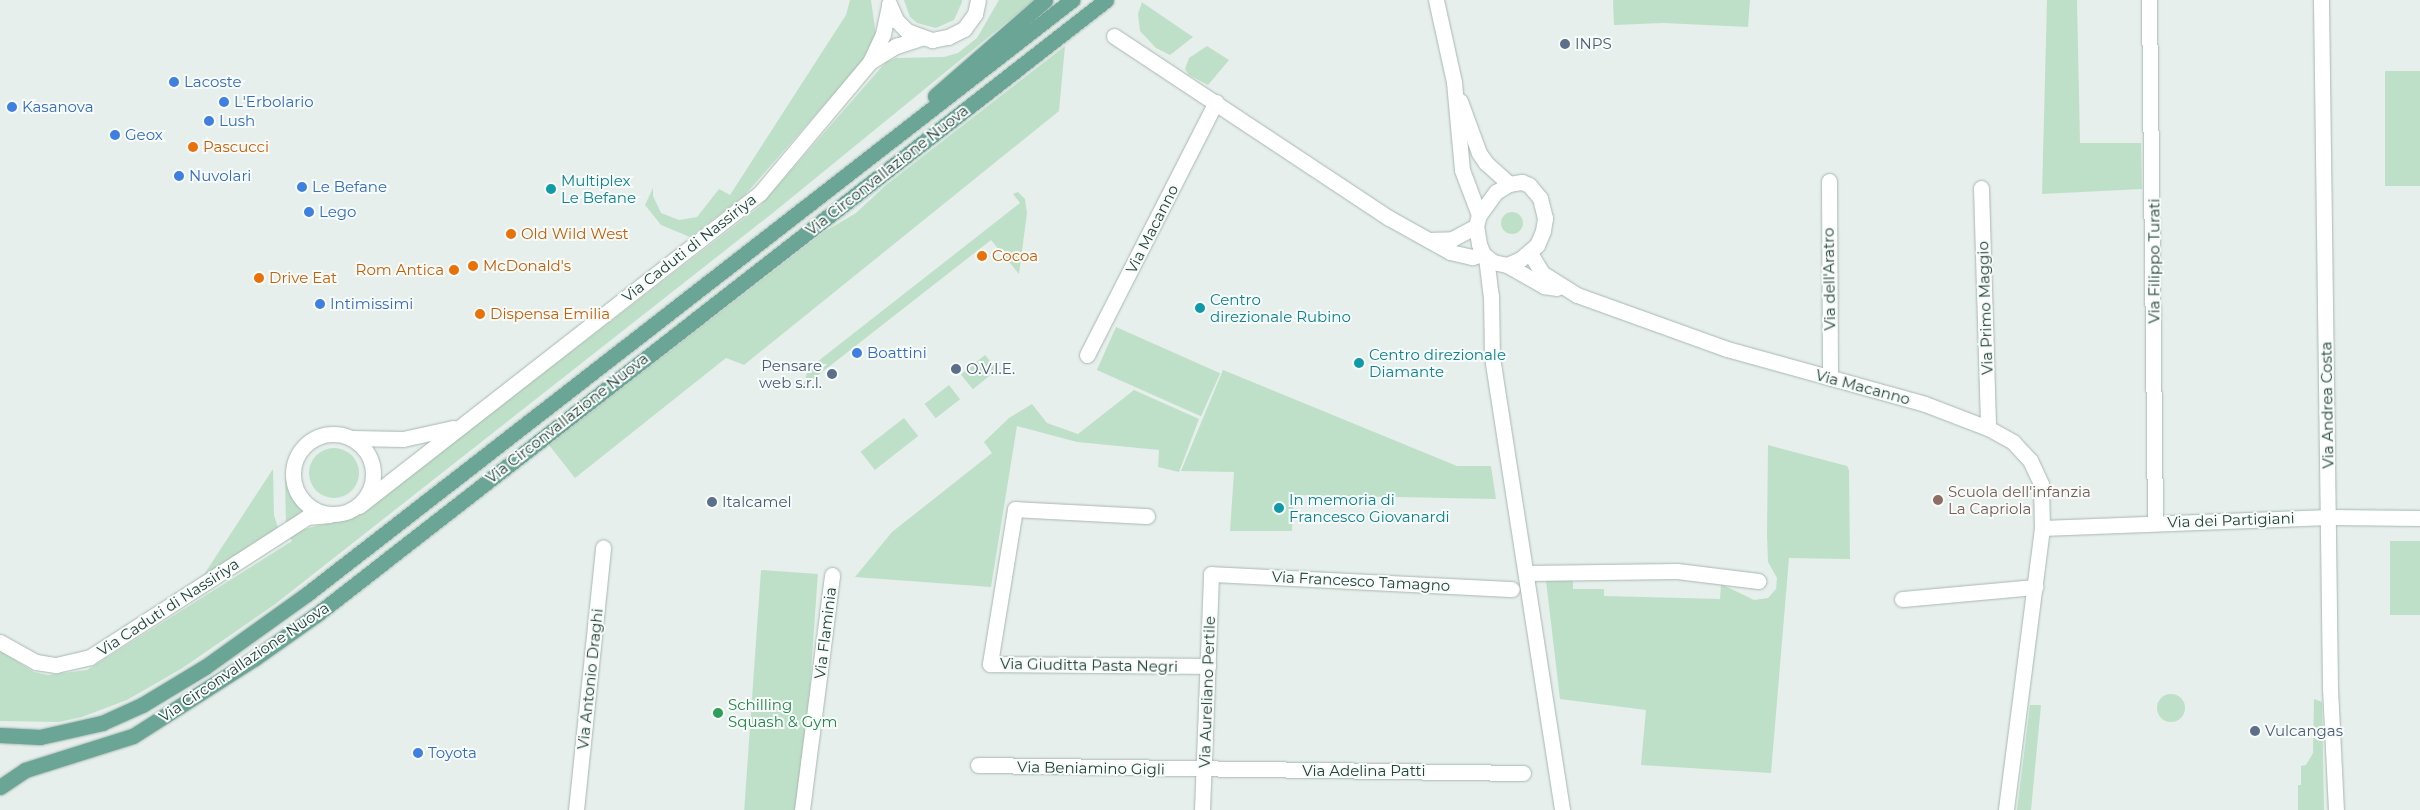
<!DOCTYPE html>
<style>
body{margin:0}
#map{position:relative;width:2420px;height:810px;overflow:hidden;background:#e6efeb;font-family:Montserrat,sans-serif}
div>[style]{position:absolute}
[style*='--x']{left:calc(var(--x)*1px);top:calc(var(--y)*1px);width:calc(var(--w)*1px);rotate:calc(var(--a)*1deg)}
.green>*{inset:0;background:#bfe0c8;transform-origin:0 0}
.round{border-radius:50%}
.roads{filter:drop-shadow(0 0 1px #a8b8b2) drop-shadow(0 0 1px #a8b8b2)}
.minor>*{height:15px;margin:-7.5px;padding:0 7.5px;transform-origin:7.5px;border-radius:7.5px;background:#fff}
.minor>.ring{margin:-7.5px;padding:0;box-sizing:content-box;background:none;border:15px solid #fff;border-radius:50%}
.major>*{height:15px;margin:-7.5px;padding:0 7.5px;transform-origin:7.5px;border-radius:7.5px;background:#6aa596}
.dots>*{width:14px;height:14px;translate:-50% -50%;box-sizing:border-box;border:2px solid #f7fbf9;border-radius:50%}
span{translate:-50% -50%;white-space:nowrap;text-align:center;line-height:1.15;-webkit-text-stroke:4px #f7fbf9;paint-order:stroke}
.service-label{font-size:15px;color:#4e5e75}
.left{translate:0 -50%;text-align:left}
.right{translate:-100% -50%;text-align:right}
.shop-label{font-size:15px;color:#366cbe}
.food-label{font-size:15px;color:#c56008}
.street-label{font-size:15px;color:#24423a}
.culture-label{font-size:15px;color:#0d838f}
.education-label{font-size:15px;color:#785e54}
.leisure-label{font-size:15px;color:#27864d}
</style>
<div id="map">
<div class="green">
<div style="clip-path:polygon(850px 0,871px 0,876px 35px,868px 55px,744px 196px,690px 237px,661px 225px,645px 205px,653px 188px,653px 196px,661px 213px,679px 220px,697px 217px,719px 189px,730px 195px,846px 15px)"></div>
<div style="clip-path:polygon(904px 0,962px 0,962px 2px,954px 20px,936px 28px,917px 23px,910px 17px)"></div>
<div style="clip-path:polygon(999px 0,1034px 0,774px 212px,274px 605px,181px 669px,127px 700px,82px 717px,59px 722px,0 721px,0 651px,34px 672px,48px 675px,87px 670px,292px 541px,290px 536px,301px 530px,351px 517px,370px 507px,759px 207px,886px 62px,896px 58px,944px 57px,958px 53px,977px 38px)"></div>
<div style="clip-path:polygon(1613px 0,1750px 0,1748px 27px,1663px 23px,1614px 25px)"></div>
<div style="clip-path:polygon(2047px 0,2077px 0,2080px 143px,2141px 143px,2142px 189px,2042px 194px)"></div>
<div style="clip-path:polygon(1142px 2px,1143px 3px,1193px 37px,1170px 55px,1156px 48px,1140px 31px,1138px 14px)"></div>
<div style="clip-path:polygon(1065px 46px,1059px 111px,744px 365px,726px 358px,575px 478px,549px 445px,824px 232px,856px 213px,886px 185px)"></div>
<div style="clip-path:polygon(1207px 46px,1229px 60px,1208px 85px,1189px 75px,1185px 69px,1189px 58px)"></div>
<div style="left:2420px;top:71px;width:115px;height:35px;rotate:90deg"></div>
<div style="clip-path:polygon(1018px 192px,1025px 199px,1027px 213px,1019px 274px,991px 240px,803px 387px,808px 369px,1020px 203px,1013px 194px)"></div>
<div class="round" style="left:1501px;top:212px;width:22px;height:22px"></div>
<div style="left:1116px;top:327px;width:114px;height:47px;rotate:24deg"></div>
<div style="left:985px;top:355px;width:19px;height:31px;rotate:51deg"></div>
<div style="clip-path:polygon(1223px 370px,1457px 466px,1491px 466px,1496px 499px,1294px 495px,1292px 531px,1230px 531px,1234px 472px,1181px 471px)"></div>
<div style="left:949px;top:385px;width:18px;height:31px;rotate:52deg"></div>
<div style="clip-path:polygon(1134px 390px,1199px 419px,1179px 472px,1158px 467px,1159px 450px,1077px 442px,1017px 426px,991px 587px,855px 577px,892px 532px,992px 453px,984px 442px,1009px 418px,1032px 404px,1047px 423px,1078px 434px)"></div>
<div style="left:904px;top:418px;width:23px;height:55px;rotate:52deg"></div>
<div style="clip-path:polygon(1768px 445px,1847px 466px,1849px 470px,1850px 559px,1789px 558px,1771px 773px,1641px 765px,1646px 710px,1560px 699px,1546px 581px,1573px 581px,1573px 589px,1604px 589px,1604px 596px,1720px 599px,1721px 584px,1754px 600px,1768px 598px,1776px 589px,1777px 578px,1768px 562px,1767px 536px)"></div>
<div class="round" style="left:309px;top:448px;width:50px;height:50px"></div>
<div style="clip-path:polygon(273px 469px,274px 515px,278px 528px,203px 576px)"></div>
<div style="clip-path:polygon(285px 478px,293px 498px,304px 510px,286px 523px)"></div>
<div style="left:2390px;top:541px;width:30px;height:74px"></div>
<div style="left:761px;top:570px;width:57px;height:241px;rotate:4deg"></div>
<div class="round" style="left:2157px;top:694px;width:28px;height:28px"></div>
<div style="clip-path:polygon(2314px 699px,2322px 702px,2324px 810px,2298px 810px,2298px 785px,2301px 785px,2301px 766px,2306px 765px,2313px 753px)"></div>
<div style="clip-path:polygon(2030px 705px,2041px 705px,2031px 810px,2017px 810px)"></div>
</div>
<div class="roads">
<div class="minor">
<div style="--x:1436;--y:0;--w:84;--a:77.6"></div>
<div style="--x:1454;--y:82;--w:88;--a:84.8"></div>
<div style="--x:1462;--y:170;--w:48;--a:69.3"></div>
<div style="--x:2149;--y:0;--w:523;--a:89.34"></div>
<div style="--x:2321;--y:0;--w:688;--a:89.25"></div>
<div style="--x:2330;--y:688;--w:122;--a:87.2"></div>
<div style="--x:889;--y:4;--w:17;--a:66"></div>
<div style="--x:896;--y:20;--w:16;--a:45"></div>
<div style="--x:907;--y:31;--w:27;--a:20"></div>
<div style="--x:932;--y:40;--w:16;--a:-11"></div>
<div style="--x:948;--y:37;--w:18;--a:-27"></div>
<div style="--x:964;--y:29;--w:19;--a:-54"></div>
<div style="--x:975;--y:14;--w:14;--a:-78"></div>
<div style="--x:1114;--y:36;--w:330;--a:33.5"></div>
<div style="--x:1389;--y:218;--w:70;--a:29.1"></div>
<div style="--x:1450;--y:252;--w:23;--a:13"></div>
<div style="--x:1472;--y:257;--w:11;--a:-15"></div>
<div style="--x:870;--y:62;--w:31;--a:-32"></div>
<div style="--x:896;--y:46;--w:25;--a:-18"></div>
<div style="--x:1460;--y:101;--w:55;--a:69.9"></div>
<div style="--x:1479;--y:153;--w:12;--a:55"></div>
<div style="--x:1486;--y:163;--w:31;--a:42"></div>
<div style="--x:1829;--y:181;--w:197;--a:89.7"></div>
<div style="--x:1522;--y:182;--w:8;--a:23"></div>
<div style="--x:1529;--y:185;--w:17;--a:50"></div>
<div style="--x:1540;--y:198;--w:21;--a:76"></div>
<div style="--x:1545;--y:218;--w:13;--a:99"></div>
<div style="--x:1543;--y:231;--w:15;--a:113"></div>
<div style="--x:1537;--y:245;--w:21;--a:139"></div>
<div style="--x:1521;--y:259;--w:15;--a:157"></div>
<div style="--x:1507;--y:265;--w:14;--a:-168"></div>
<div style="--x:1493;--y:262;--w:13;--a:-141"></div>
<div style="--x:1483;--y:254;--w:11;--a:-112"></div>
<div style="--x:1479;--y:244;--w:18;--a:-99"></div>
<div style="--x:1476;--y:226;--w:11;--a:-75"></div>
<div style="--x:1479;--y:215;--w:29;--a:-54"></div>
<div style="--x:1496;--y:192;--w:15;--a:-32"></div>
<div style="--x:1509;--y:184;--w:13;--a:-9"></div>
<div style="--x:1981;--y:188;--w:240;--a:88.3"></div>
<div style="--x:1429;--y:240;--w:23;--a:-2"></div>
<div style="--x:1452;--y:239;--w:27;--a:-28"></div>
<div style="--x:1530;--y:253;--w:23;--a:59"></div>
<div style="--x:1542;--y:273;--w:41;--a:32.2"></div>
<div style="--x:1577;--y:295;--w:159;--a:19.8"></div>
<div style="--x:1727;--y:349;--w:205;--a:15.5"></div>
<div style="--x:1925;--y:404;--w:67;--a:20.9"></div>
<div style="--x:1988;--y:428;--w:29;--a:29"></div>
<div style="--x:2013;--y:442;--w:25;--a:47"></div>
<div style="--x:2030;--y:460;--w:26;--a:65"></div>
<div style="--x:2041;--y:484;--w:44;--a:88.7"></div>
<div style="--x:2042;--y:528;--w:284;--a:97.3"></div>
<div style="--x:1486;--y:257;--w:38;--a:83"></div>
<div style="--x:1491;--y:295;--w:62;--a:89.1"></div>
<div style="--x:1492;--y:357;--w:458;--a:81.2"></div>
<div style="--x:1507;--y:265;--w:43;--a:29.6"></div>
<div style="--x:1544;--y:286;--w:13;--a:9"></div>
<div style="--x:1087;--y:355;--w:284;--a:-63"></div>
<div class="ring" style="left:293px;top:434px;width:65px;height:65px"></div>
<div style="--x:352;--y:438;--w:51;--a:1.1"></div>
<div style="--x:403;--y:439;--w:51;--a:-12.4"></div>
<div style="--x:359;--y:506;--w:509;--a:-37.97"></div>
<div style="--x:760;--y:193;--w:171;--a:-50"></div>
<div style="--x:870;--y:62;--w:31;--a:-65"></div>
<div style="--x:883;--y:34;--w:30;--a:-78"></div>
<div style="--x:1147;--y:516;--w:132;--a:-177"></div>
<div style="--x:1015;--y:509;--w:157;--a:99.2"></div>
<div style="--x:990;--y:664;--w:218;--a:0.5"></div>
<div style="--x:2042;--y:528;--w:287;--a:-2.2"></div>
<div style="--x:2329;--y:517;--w:91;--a:0.6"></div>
<div style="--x:1527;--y:573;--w:150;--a:-0.8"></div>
<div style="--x:1677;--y:571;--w:82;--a:7"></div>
<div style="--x:1902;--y:599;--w:134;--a:-5.2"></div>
<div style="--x:0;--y:642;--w:41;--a:29.1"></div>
<div style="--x:36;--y:662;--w:20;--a:9"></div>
<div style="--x:56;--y:665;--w:35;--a:-13"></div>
<div style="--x:90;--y:657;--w:258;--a:-32.8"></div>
<div style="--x:307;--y:517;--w:23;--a:-5"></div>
<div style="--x:978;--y:765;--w:545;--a:0.84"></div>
<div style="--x:576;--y:810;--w:264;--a:-84.1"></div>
<div style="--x:802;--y:810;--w:237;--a:-82.7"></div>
<div style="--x:1202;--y:810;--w:236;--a:-87.8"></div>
<div style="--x:1211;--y:574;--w:301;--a:2.9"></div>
</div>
<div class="major">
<div style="--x:935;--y:96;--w:146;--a:-41.1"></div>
<div style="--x:0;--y:735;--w:40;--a:2.9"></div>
<div style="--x:40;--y:737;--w:64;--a:-12.7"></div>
<div style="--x:102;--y:723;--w:44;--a:-24.2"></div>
<div style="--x:142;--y:705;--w:74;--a:-31.1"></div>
<div style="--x:205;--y:667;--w:125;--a:-35.6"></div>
<div style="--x:307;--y:594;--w:969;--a:-37.83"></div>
<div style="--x:0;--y:787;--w:30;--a:-34"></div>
<div style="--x:25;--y:770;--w:113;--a:-17.5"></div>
<div style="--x:133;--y:736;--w:145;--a:-32.6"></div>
<div style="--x:255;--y:658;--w:75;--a:-35.2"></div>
<div style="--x:316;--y:615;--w:1001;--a:-37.9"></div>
</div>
</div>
<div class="dots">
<div style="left:1565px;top:44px;background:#5c6f8a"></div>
<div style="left:174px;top:82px;background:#3f7fe0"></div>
<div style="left:224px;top:102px;background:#3f7fe0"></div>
<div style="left:12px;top:107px;background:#3f7fe0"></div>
<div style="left:209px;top:121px;background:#3f7fe0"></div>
<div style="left:115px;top:135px;background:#3f7fe0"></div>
<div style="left:193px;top:147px;background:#e8710a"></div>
<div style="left:179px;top:176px;background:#3f7fe0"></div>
<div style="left:302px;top:187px;background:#3f7fe0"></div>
<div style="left:551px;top:189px;background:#0f9aa8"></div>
<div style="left:309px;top:212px;background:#3f7fe0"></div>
<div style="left:511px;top:234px;background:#e8710a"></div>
<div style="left:982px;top:256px;background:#e8710a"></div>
<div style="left:473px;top:266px;background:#e8710a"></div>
<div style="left:454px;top:270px;background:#e8710a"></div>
<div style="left:259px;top:278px;background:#e8710a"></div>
<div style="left:320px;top:304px;background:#3f7fe0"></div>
<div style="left:1200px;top:308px;background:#0f9aa8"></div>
<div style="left:480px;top:314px;background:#e8710a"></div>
<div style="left:857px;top:353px;background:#3f7fe0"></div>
<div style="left:1359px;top:363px;background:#0f9aa8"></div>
<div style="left:956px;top:369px;background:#5c6f8a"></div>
<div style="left:832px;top:374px;background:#5c6f8a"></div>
<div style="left:1938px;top:500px;background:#8d6e63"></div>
<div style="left:712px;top:502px;background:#5c6f8a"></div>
<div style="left:1279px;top:508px;background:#0f9aa8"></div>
<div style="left:718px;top:713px;background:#2e9e5b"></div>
<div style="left:2255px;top:731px;background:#5c6f8a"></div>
<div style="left:418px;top:753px;background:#3f7fe0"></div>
</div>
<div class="service-label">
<span class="left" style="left:1575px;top:44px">INPS</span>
<span class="right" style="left:822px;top:374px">Pensare<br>web s.r.l.</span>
<span class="left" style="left:966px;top:369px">O.V.I.E.</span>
<span class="left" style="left:722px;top:502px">Italcamel</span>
<span class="left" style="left:2265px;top:731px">Vulcangas</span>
</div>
<div class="shop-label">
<span class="left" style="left:184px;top:82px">Lacoste</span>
<span class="left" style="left:234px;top:102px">L'Erbolario</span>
<span class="left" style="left:22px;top:107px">Kasanova</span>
<span class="left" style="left:219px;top:121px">Lush</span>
<span class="left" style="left:125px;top:135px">Geox</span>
<span class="left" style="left:189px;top:176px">Nuvolari</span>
<span class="left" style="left:312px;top:187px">Le Befane</span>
<span class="left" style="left:319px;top:212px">Lego</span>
<span class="left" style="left:330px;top:304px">Intimissimi</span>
<span class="left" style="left:867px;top:353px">Boattini</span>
<span class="left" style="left:428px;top:753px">Toyota</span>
</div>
<div class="food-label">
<span class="left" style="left:203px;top:147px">Pascucci</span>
<span class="left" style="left:521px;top:234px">Old Wild West</span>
<span class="left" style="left:992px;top:256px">Cocoa</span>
<span class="left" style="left:483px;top:266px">McDonald's</span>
<span class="right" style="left:444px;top:270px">Rom Antica</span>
<span class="left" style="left:269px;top:278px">Drive Eat</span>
<span class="left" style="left:490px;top:314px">Dispensa Emilia</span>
</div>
<div class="street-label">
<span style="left:887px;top:170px;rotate:-38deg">Via Circonvallazione Nuova</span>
<span style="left:1152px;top:229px;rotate:-63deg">Via Macanno</span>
<span style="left:689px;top:248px;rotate:-38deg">Via Caduti di Nassiriya</span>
<span style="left:2154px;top:261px;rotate:-90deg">Via Filippo Turati</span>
<span style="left:1829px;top:279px;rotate:-91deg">Via dell'Aratro</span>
<span style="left:1985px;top:308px;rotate:-92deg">Via Primo Maggio</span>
<span style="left:1863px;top:387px;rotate:15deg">Via Macanno</span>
<span style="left:2327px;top:405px;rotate:-91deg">Via Andrea Costa</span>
<span style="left:567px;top:418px;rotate:-38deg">Via Circonvallazione Nuova</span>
<span style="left:2231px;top:520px;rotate:-2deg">Via dei Partigiani</span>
<span style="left:1361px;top:581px;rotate:3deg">Via Francesco Tamagno</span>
<span style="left:168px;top:607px;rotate:-33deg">Via Caduti di Nassiriya</span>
<span style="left:825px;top:633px;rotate:-83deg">Via Flaminia</span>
<span style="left:244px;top:662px;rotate:-34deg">Via Circonvallazione Nuova</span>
<span style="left:1089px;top:665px;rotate:1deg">Via Giuditta Pasta Negri</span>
<span style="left:590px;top:679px;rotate:-84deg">Via Antonio Draghi</span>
<span style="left:1207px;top:692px;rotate:-88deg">Via Aureliano Pertile</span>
<span style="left:1091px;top:768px;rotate:1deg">Via Beniamino Gigli</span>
<span style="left:1364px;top:771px">Via Adelina Patti</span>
</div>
<div class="culture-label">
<span class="left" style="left:561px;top:189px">Multiplex<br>Le Befane</span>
<span class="left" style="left:1210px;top:308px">Centro<br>direzionale Rubino</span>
<span class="left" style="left:1369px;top:363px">Centro direzionale<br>Diamante</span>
<span class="left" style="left:1289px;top:508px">In memoria di<br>Francesco Giovanardi</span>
</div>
<div class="education-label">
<span class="left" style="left:1948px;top:500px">Scuola dell'infanzia<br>La Capriola</span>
</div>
<div class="leisure-label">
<span class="left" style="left:728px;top:713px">Schilling<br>Squash &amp; Gym</span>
</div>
</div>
